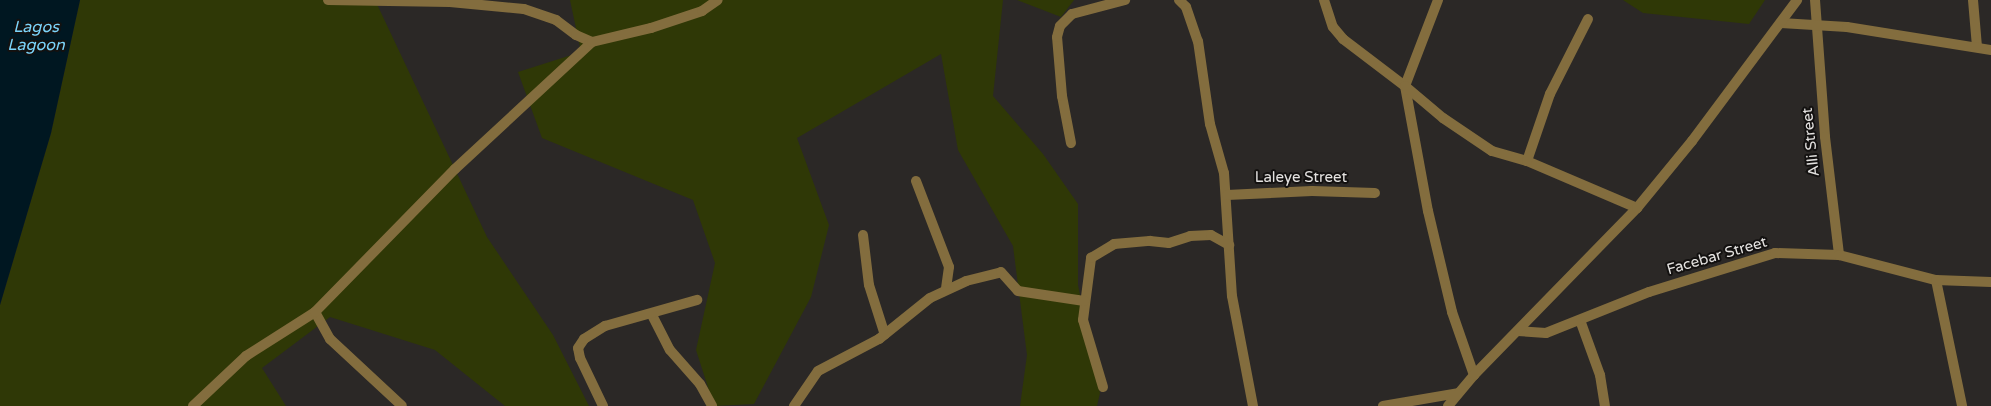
<!DOCTYPE html>
<style>
body{margin:0}
#map{position:relative;width:1991px;height:406px;overflow:hidden;background:#2b2826;font-family:"Varela Round",sans-serif}
div>[style]{position:absolute}
[style*='--x']{left:calc(var(--x)*1px);top:calc(var(--y)*1px);width:calc(var(--w)*1px);rotate:calc(var(--a)*1deg)}
.green>*{inset:0;background:#2f3806}
.water>*{inset:0;background:#001721}
.street>*{height:10px;margin:-5px;padding:0 5px;transform-origin:5px;border-radius:5px;background:#836d3e}
span{translate:-50% -50%;white-space:nowrap;text-align:center;line-height:1.15;-webkit-text-stroke:4px #131110;paint-order:stroke}
.street-label{font-size:15px;color:#e4e2e0}
.water-label{font-size:16px;color:#7bd5fb;font-style:italic}
</style>
<div id="map">
<div class="green">
<div style="clip-path:polygon(80px 0,375px 0,487px 237px,553px 335px,589px 406px,505px 406px,435px 350px,330px 317px,262px 368px,286px 406px,0 406px,0 305px,51px 133px)"></div>
<div style="clip-path:polygon(570px 0,1003px 0,993px 96px,1043px 154px,1078px 204px,1078px 285px,1100px 393px,1097px 406px,1020px 406px,1027px 355px,1013px 246px,958px 150px,941px 54px,797px 138px,829px 225px,811px 297px,754px 404px,714px 406px,696px 350px,715px 263px,693px 200px,542px 138px,518px 72px,581px 52px)"></div>
<div style="clip-path:polygon(1017px 0,1074px 0,1061px 17px)"></div>
<div style="clip-path:polygon(1623px 0,1765px 0,1749px 24px,1643px 13px)"></div>
</div>
<div class="water">
<div style="clip-path:polygon(0 0,80px 0,51px 133px,0 305px)"></div>
</div>
<div class="street">
<div style="--x:328;--y:0;--w:122;--a:0.9"></div>
<div style="--x:450;--y:2;--w:74;--a:5.4"></div>
<div style="--x:524;--y:9;--w:34;--a:19"></div>
<div style="--x:556;--y:20;--w:25;--a:37"></div>
<div style="--x:576;--y:35;--w:17;--a:24"></div>
<div style="--x:1179;--y:0;--w:10;--a:45"></div>
<div style="--x:1186;--y:7;--w:36;--a:71"></div>
<div style="--x:1198;--y:41;--w:84;--a:81.8"></div>
<div style="--x:1210;--y:124;--w:51;--a:74.1"></div>
<div style="--x:1224;--y:173;--w:123;--a:86.3"></div>
<div style="--x:1232;--y:296;--w:112;--a:79.2"></div>
<div style="--x:1324;--y:0;--w:28;--a:72"></div>
<div style="--x:1333;--y:27;--w:16;--a:50"></div>
<div style="--x:1343;--y:39;--w:78;--a:37.2"></div>
<div style="--x:1405;--y:86;--w:127;--a:79.6"></div>
<div style="--x:1428;--y:211;--w:104;--a:76.6"></div>
<div style="--x:1452;--y:312;--w:67;--a:70.8"></div>
<div style="--x:1438;--y:0;--w:92;--a:111"></div>
<div style="--x:1405;--y:86;--w:50;--a:40.1"></div>
<div style="--x:1443;--y:118;--w:59;--a:34"></div>
<div style="--x:1492;--y:151;--w:36;--a:16"></div>
<div style="--x:1527;--y:161;--w:120;--a:23.1"></div>
<div style="--x:1815;--y:0;--w:137;--a:85.8"></div>
<div style="--x:1825;--y:137;--w:119;--a:83.2"></div>
<div style="--x:1973;--y:0;--w:47;--a:85.1"></div>
<div style="--x:1781;--y:23;--w:66;--a:3.5"></div>
<div style="--x:1847;--y:27;--w:146;--a:9.1"></div>
<div style="--x:1071;--y:143;--w:48;--a:-100.8"></div>
<div style="--x:1062;--y:96;--w:59;--a:-94.8"></div>
<div style="--x:1057;--y:37;--w:11;--a:-75"></div>
<div style="--x:1060;--y:26;--w:17;--a:-45"></div>
<div style="--x:1072;--y:14;--w:55;--a:-14.8"></div>
<div style="--x:1527;--y:161;--w:71;--a:-71.1"></div>
<div style="--x:1550;--y:94;--w:84;--a:-63.1"></div>
<div style="--x:916;--y:181;--w:92;--a:69"></div>
<div style="--x:949;--y:267;--w:22;--a:98"></div>
<div style="--x:1227;--y:195;--w:85;--a:-2.7"></div>
<div style="--x:1312;--y:191;--w:63;--a:1.8"></div>
<div style="--x:863;--y:235;--w:50;--a:83.2"></div>
<div style="--x:869;--y:285;--w:52;--a:72.3"></div>
<div style="--x:1936;--y:280;--w:129;--a:78.3"></div>
<div style="--x:315;--y:312;--w:31;--a:61"></div>
<div style="--x:330;--y:339;--w:98;--a:42.9"></div>
<div style="--x:652;--y:315;--w:39;--a:63"></div>
<div style="--x:670;--y:350;--w:45;--a:48.6"></div>
<div style="--x:700;--y:384;--w:25;--a:61"></div>
<div style="--x:1580;--y:320;--w:59;--a:70"></div>
<div style="--x:1600;--y:375;--w:31;--a:81"></div>
<div style="--x:1518;--y:331;--w:28;--a:4"></div>
<div style="--x:1546;--y:333;--w:111;--a:-21.7"></div>
<div style="--x:1649;--y:292;--w:132;--a:-17.2"></div>
<div style="--x:1775;--y:253;--w:64;--a:1.8"></div>
<div style="--x:1839;--y:255;--w:100;--a:14.5"></div>
<div style="--x:1936;--y:280;--w:55;--a:2.1"></div>
<div style="--x:1103;--y:387;--w:70;--a:-106.6"></div>
<div style="--x:1083;--y:320;--w:63;--a:-82.6"></div>
<div style="--x:1091;--y:258;--w:27;--a:-31"></div>
<div style="--x:1114;--y:244;--w:36;--a:-5"></div>
<div style="--x:1150;--y:241;--w:19;--a:6"></div>
<div style="--x:1169;--y:243;--w:22;--a:-18"></div>
<div style="--x:1190;--y:236;--w:21;--a:-3"></div>
<div style="--x:1211;--y:235;--w:21;--a:29"></div>
<div style="--x:193;--y:406;--w:73;--a:-43.3"></div>
<div style="--x:246;--y:356;--w:82;--a:-32.5"></div>
<div style="--x:315;--y:312;--w:200;--a:-45.6"></div>
<div style="--x:455;--y:169;--w:187;--a:-42.8"></div>
<div style="--x:592;--y:42;--w:61;--a:-13.3"></div>
<div style="--x:651;--y:28;--w:54;--a:-18.4"></div>
<div style="--x:702;--y:11;--w:19;--a:-35"></div>
<div style="--x:603;--y:406;--w:53;--a:-115.6"></div>
<div style="--x:580;--y:358;--w:10;--a:-101"></div>
<div style="--x:578;--y:348;--w:11;--a:-56"></div>
<div style="--x:584;--y:339;--w:25;--a:-32"></div>
<div style="--x:605;--y:326;--w:96;--a:-15.8"></div>
<div style="--x:794;--y:406;--w:42;--a:-55.6"></div>
<div style="--x:818;--y:371;--w:69;--a:-27.7"></div>
<div style="--x:879;--y:339;--w:65;--a:-38.8"></div>
<div style="--x:930;--y:298;--w:40;--a:-25"></div>
<div style="--x:966;--y:281;--w:36;--a:-14"></div>
<div style="--x:1001;--y:272;--w:25;--a:48"></div>
<div style="--x:1018;--y:291;--w:67;--a:8.6"></div>
<div style="--x:1383;--y:406;--w:76;--a:-9.8"></div>
<div style="--x:1448;--y:406;--w:40;--a:-50"></div>
<div style="--x:1474;--y:375;--w:233;--a:-45.7"></div>
<div style="--x:1637;--y:208;--w:87;--a:-50.6"></div>
<div style="--x:1692;--y:141;--w:176;--a:-53.3"></div>
</div>
<div class="street-label">
<span style="left:1811px;top:142px;rotate:-96deg">Alli Street</span>
<span style="left:1301px;top:178px">Laleye Street</span>
<span style="left:1717px;top:256px;rotate:-16deg">Facebar Street</span>
</div>
<div class="water-label">
<span style="left:36px;top:36px">Lagos<br>Lagoon</span>
</div>
</div>
